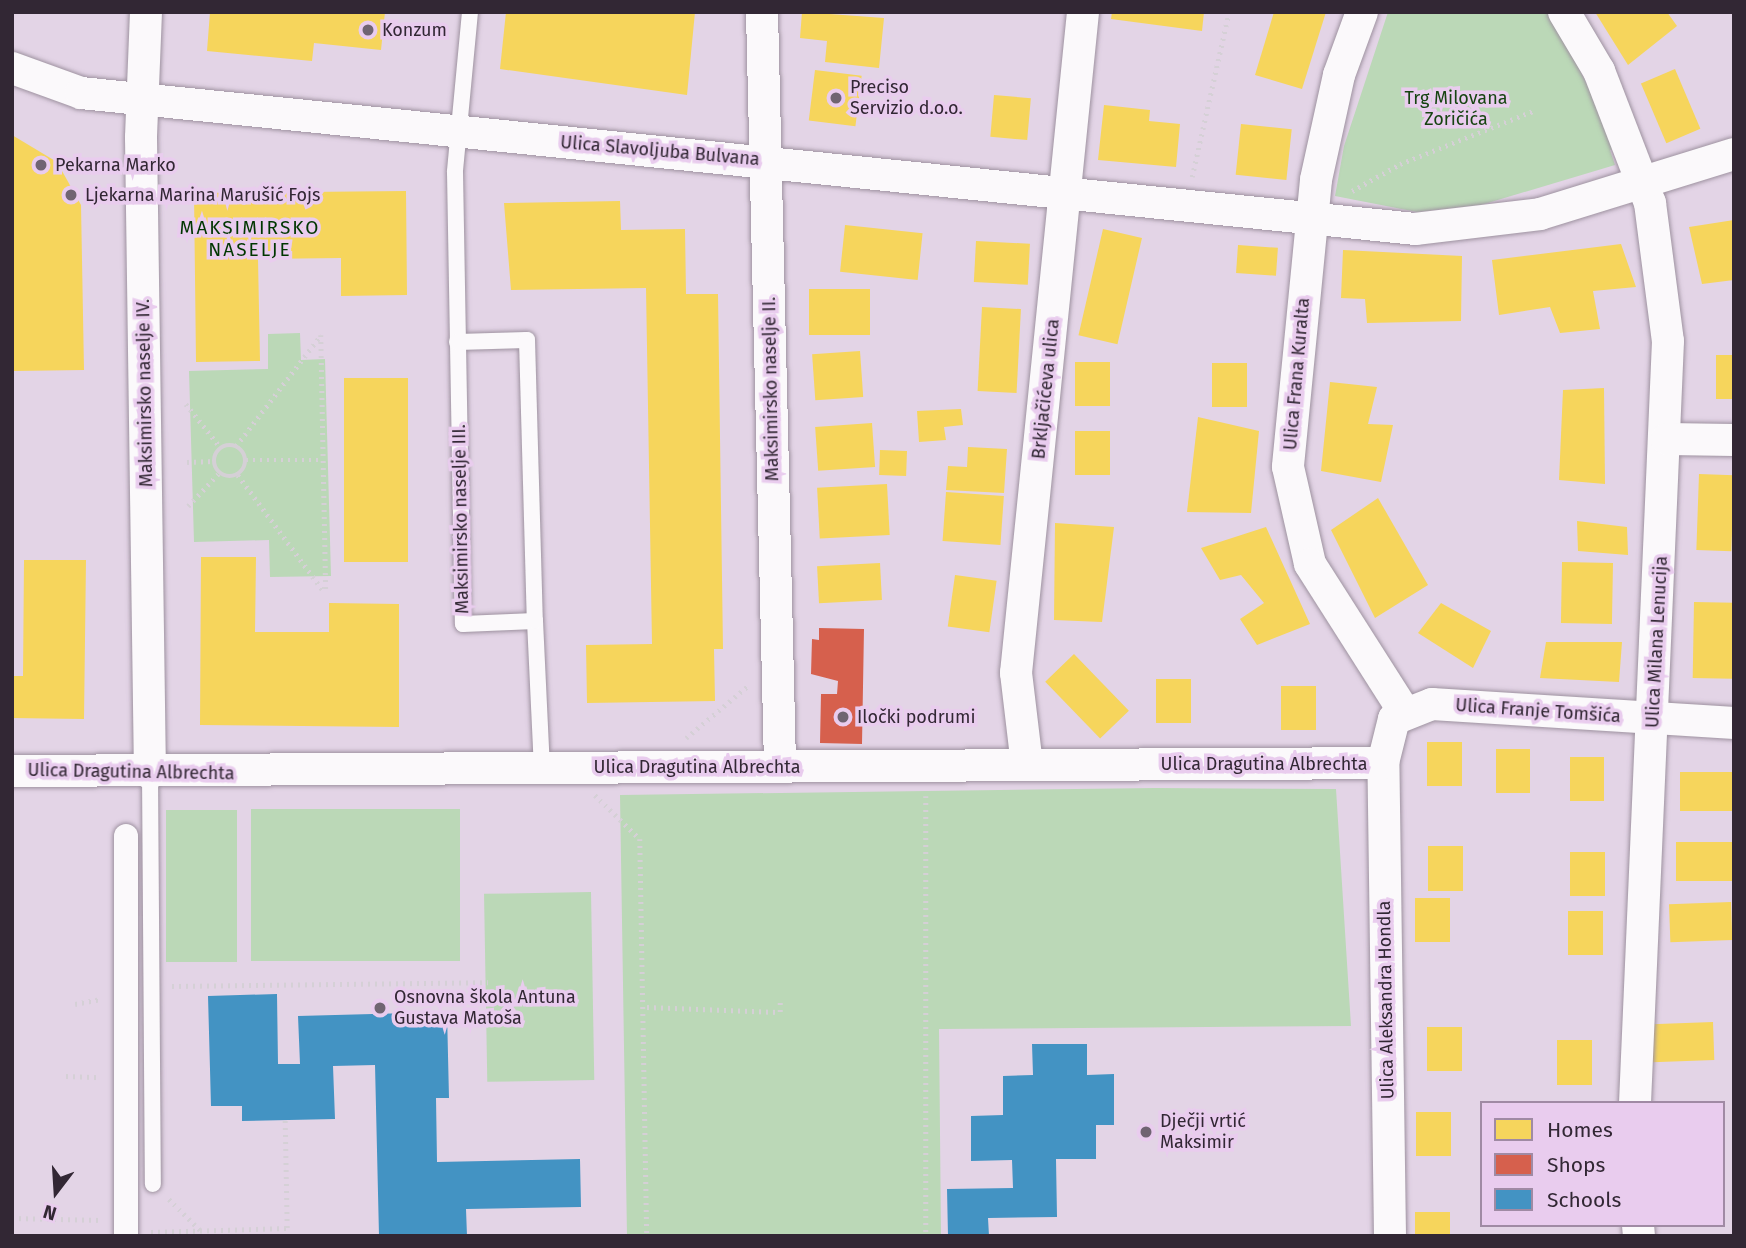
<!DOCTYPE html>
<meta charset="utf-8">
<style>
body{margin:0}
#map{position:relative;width:1746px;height:1248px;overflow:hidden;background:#e3d4e6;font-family:"Fira Sans",sans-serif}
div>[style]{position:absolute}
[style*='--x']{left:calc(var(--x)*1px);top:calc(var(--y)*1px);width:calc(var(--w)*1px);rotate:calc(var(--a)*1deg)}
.green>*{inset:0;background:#bbd8b7;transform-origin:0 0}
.homes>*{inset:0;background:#f6d55c;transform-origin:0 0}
.shops>*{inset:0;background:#d6604d}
.schools>*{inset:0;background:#4393c3}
.path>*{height:4.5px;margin-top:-2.25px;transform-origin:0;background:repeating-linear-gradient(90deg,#d5d0d6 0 2px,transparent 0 7px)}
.path>.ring{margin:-2.25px;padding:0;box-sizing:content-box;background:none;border:4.5px solid #d5d0d6;border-radius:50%}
.roads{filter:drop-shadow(0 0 2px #9e92a0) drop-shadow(0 0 2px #9e92a0)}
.service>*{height:16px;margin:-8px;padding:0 8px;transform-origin:8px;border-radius:8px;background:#fbf9fb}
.pedestrian>*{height:24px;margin:-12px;padding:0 12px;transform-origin:12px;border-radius:12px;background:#fbf9fb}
.minor>*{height:32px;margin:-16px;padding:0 16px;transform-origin:16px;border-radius:16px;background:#fbf9fb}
.dots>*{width:19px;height:19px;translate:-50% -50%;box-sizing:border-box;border:4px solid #e9ccee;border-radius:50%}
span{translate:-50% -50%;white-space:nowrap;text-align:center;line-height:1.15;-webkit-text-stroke:7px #e9ccee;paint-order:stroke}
.poi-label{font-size:18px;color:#322734}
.left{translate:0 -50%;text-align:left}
.park-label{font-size:18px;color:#164411}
.street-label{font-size:18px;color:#322734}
.neighbourhood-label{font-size:19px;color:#003600;letter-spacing:2px}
.frame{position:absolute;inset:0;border:14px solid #322734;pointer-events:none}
.legend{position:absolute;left:1480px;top:1101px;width:245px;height:126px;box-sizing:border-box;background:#e9ccee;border:2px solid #a08aa4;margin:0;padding:9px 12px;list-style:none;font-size:21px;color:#322734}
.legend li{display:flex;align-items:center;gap:14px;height:35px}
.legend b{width:35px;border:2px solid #a08aa4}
.north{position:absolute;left:21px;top:1157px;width:70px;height:70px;-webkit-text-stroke:5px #e9ccee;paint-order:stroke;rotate:197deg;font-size:19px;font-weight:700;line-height:28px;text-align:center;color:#322734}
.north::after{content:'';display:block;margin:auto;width:24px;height:32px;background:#322734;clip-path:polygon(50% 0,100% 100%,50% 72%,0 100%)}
</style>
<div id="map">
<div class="green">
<div style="clip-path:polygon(1388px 12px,1550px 12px,1619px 147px,1610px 150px,1615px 165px,1481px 205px,1417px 212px,1335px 196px,1344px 146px)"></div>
<div style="clip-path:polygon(300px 333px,301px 360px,325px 359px,331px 576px,270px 577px,269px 540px,194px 542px,189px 371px,268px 369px,268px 334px)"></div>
<div style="clip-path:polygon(1155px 788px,1336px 789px,1351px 1026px,939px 1029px,941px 1236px,627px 1236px,620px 795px)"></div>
<div style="left:460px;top:809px;width:152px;height:209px;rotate:90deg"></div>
<div style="left:166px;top:810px;width:71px;height:152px"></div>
<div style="left:591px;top:892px;width:188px;height:107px;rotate:89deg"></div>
</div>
<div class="homes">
<div style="clip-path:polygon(210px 12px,385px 12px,381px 50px,314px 43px,312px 61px,207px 51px)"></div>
<div style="clip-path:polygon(506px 12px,695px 12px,687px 95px,500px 69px)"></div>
<div style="clip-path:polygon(802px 12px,884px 18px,879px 68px,825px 62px,827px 41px,800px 38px)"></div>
<div style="clip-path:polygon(1112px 12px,1204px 12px,1202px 31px,1111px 19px)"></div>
<div style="clip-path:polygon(1274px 12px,1326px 12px,1302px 89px,1255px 75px)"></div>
<div style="clip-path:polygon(1595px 12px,1667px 12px,1677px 26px,1628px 65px)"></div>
<div style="left:1675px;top:69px;width:65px;height:37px;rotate:67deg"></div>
<div style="left:815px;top:70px;width:47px;height:51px;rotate:7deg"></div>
<div style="left:994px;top:95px;width:37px;height:42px;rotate:5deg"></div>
<div style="clip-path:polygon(1104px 105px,1150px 110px,1149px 121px,1180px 124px,1176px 167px,1098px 160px)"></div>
<div style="left:1241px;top:124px;width:51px;height:51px;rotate:6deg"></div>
<div style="clip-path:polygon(12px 135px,57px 162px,81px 205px,84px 370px,14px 371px)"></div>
<div style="clip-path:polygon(406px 191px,407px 295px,341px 296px,341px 258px,258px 259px,260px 361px,196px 362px,194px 193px)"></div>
<div style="clip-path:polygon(620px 201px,621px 230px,685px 229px,686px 294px,718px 294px,723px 649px,714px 649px,715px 701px,587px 703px,586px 645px,652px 644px,646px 288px,511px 290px,504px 203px)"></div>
<div style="clip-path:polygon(1734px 220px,1734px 280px,1702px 284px,1689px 227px)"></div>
<div style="left:845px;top:225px;width:78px;height:47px;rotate:6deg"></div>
<div style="left:1103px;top:229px;width:40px;height:109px;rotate:13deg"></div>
<div style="left:976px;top:241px;width:54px;height:41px;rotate:3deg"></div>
<div style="clip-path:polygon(1621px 244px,1636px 287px,1593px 291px,1600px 329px,1560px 333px,1550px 307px,1499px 315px,1492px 260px)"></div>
<div style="left:1238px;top:245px;width:40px;height:28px;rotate:4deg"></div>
<div style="clip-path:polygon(1343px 250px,1462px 256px,1461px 321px,1367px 323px,1365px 299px,1341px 298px)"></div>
<div style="left:809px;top:289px;width:61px;height:46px"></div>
<div style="left:982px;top:307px;width:39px;height:84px;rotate:3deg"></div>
<div style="left:860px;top:351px;width:46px;height:48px;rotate:86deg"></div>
<div style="left:1716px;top:355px;width:18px;height:44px"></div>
<div style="left:1110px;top:362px;width:44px;height:35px;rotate:90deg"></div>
<div style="left:1212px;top:363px;width:35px;height:44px"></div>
<div style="left:344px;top:378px;width:64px;height:184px"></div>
<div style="clip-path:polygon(1330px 382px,1377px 387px,1368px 424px,1393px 425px,1381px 482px,1321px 471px)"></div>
<div style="clip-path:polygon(1604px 388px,1605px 484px,1559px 480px,1563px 390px)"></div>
<div style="clip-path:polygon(961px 409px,963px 425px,944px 427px,946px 440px,919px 442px,917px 411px)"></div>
<div style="clip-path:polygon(1198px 417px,1259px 431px,1251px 513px,1187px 512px)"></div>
<div style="left:872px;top:423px;width:44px;height:57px;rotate:86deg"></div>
<div style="left:1075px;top:431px;width:35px;height:44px"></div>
<div style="clip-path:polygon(968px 447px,1007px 449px,1004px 493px,946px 490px,948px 466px,967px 467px)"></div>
<div style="left:880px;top:450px;width:27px;height:25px;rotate:2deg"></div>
<div style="left:1699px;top:474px;width:35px;height:76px;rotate:2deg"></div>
<div style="left:887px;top:484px;width:51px;height:70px;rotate:87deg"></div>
<div style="left:946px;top:492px;width:58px;height:49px;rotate:4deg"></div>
<div style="clip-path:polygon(1378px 498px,1428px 585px,1375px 618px,1331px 530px)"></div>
<div style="clip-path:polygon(1577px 521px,1627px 527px,1628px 555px,1578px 551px)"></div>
<div style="clip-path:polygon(1055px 523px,1114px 527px,1102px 622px,1054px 620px)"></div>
<div style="clip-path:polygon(1266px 527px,1310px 624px,1257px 645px,1240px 619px,1264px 603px,1241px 575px,1220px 580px,1201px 548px)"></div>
<div style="clip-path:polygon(201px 557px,256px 557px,255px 632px,329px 632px,329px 603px,399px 604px,399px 727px,200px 725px)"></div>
<div style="clip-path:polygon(24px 560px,86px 560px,84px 719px,12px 718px,12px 676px,23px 676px)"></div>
<div style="left:1562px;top:562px;width:51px;height:61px;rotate:1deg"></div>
<div style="left:880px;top:563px;width:37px;height:63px;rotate:87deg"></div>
<div style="left:955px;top:575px;width:42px;height:52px;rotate:8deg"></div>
<div style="left:1694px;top:602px;width:40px;height:76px;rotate:1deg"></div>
<div style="clip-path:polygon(1441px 603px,1491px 631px,1473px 668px,1418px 633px)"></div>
<div style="clip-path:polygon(1546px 642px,1622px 642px,1619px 682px,1540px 678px)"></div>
<div style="left:1074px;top:654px;width:79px;height:40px;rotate:46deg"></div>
<div style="left:1156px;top:679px;width:35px;height:44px"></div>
<div style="left:1281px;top:686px;width:35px;height:44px"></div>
<div style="left:1427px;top:742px;width:35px;height:44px"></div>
<div style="left:1496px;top:749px;width:34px;height:44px"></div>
<div style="left:1570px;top:757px;width:34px;height:44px"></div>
<div style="left:1734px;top:772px;width:39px;height:54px;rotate:90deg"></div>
<div style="left:1734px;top:842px;width:39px;height:58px;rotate:90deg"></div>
<div style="left:1428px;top:846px;width:35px;height:45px"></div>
<div style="left:1570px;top:852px;width:35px;height:44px"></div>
<div style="left:1415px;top:898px;width:35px;height:44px"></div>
<div style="left:1731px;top:902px;width:38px;height:62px;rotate:88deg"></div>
<div style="left:1568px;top:911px;width:35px;height:44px"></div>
<div style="left:1713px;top:1022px;width:38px;height:62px;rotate:88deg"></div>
<div style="left:1427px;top:1027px;width:35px;height:44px"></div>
<div style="left:1557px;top:1040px;width:35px;height:45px"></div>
<div style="left:1416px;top:1112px;width:35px;height:44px"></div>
<div style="left:1450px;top:1212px;width:24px;height:35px;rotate:90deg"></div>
</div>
<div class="shops">
<div style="clip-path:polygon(819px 628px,864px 629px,862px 744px,820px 743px,821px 694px,837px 694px,838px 681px,811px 674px,812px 639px,819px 640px)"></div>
</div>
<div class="schools">
<div style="clip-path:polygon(277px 994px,278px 1064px,300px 1064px,298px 1016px,447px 1012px,449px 1098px,436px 1098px,437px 1162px,580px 1159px,581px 1207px,466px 1209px,467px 1236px,379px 1236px,375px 1065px,333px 1066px,335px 1119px,242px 1121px,242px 1106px,211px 1106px,208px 996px)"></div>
<div style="clip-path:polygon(1032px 1044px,1087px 1044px,1087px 1075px,1114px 1074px,1114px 1125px,1096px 1125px,1096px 1159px,1056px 1159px,1057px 1217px,988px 1218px,989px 1236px,948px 1236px,947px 1189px,1013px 1188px,1012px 1160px,971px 1161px,971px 1116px,1003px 1115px,1003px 1076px,1033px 1075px)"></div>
</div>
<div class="path">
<div style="--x:1192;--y:177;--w:169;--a:-77.4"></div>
<div style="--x:1352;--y:191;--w:55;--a:-29.4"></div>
<div style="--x:1400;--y:164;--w:143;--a:-21.7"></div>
<div style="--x:321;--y:335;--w:254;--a:88.9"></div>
<div style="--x:186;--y:404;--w:56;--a:51.5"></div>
<div class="ring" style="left:214px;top:445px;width:27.5px;height:27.5px"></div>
<div style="--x:236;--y:446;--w:140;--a:-52.6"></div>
<div style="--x:246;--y:460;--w:77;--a:0"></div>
<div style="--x:187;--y:462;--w:27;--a:-2"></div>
<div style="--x:238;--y:475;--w:142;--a:53.6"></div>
<div style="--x:188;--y:506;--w:45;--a:-46.8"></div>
<div style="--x:686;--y:738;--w:82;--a:-40.1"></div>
<div style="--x:595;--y:795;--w:63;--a:44.4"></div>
<div style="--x:640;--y:839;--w:397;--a:89"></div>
<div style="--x:926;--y:796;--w:440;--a:90"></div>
<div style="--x:172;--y:986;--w:316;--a:-0.7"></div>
<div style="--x:75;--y:1004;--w:25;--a:-11"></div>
<div style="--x:647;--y:1007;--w:133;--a:2.2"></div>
<div style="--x:780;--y:1012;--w:11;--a:-90"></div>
<div style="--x:66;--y:1076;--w:34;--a:2"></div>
<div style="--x:169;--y:1199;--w:44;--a:45"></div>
<div style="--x:12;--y:1218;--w:90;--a:1.3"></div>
<div style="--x:151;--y:1232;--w:136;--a:-1.7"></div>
<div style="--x:287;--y:1228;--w:108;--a:-91.1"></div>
</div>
<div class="roads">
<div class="service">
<div style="--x:470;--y:12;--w:161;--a:95.4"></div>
<div style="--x:455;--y:172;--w:452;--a:89"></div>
<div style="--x:463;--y:624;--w:72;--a:-2.4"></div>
<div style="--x:535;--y:621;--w:146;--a:87.3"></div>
<div style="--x:457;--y:342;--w:70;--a:-1.6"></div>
<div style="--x:527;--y:340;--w:281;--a:88.4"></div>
<div style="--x:150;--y:773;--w:411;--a:89.6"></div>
</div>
<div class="pedestrian">
<div style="--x:126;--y:1236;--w:400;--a:-90"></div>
</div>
<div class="minor">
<div style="--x:146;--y:12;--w:126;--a:92.3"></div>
<div style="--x:141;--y:138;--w:635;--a:89.19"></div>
<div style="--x:762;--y:12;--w:754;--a:88.63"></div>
<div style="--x:1362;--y:12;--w:67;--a:110.1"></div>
<div style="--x:1339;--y:75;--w:107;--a:102.4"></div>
<div style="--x:1316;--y:180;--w:288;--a:95.6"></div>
<div style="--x:1288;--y:467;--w:99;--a:77.2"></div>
<div style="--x:1310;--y:564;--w:173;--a:57.5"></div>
<div style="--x:1564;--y:12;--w:69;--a:59.3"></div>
<div style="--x:1599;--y:71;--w:142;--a:68.9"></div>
<div style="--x:1650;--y:203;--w:139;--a:82.6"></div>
<div style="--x:1668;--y:341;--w:763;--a:92.48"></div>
<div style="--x:12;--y:68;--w:73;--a:19.9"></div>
<div style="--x:81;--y:93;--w:1341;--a:5.82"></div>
<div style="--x:1415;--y:229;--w:126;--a:-6.8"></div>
<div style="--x:1540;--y:214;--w:203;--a:-17.2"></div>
<div style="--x:1667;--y:439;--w:67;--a:0.9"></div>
<div style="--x:1027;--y:765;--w:93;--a:-96.8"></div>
<div style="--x:1016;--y:673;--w:664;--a:-84.21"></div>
<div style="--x:12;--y:771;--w:1371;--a:-0.33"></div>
<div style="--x:1638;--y:1225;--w:11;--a:85"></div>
<div style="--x:1390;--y:1236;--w:473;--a:-90.8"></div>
<div style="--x:1383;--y:763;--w:45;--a:-76"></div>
<div style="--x:1394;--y:719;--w:41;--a:-21.5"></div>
<div style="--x:1432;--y:704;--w:303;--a:3.6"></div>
</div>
</div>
<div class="dots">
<div style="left:368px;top:30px;background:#706472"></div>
<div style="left:836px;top:98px;background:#706472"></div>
<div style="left:41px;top:165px;background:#706472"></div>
<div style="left:71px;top:195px;background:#706472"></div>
<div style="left:843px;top:717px;background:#706472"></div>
<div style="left:380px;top:1008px;background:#706472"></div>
<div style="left:1146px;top:1132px;background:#706472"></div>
</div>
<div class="poi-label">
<span class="left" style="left:382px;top:30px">Konzum</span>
<span class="left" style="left:850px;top:98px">Preciso<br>Servizio d.o.o.</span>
<span class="left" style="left:55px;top:165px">Pekarna Marko</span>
<span class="left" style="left:85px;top:195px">Ljekarna Marina Marušić Fojs</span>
<span class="left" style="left:857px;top:717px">Iločki podrumi</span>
<span class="left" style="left:394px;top:1008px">Osnovna škola Antuna<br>Gustava Matoša</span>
<span class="left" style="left:1160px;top:1132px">Dječji vrtić<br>Maksimir</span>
</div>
<div class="park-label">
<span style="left:1456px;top:109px">Trg Milovana<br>Zoričića</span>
</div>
<div class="street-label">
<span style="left:660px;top:151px;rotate:5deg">Ulica Slavoljuba Bulvana</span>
<span style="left:1297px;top:374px;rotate:-85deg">Ulica Frana Kuralta</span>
<span style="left:771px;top:389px;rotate:-91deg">Maksimirsko naselje II.</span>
<span style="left:1046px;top:389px;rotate:-84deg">Brkljačićeva ulica</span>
<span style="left:145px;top:393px;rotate:-91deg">Maksimirsko naselje IV.</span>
<span style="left:461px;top:519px;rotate:-91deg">Maksimirsko naselje III.</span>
<span style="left:1657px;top:642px;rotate:-87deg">Ulica Milana Lenucija</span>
<span style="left:1538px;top:711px;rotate:4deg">Ulica Franje Tomšića</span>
<span style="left:1264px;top:764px">Ulica Dragutina Albrechta</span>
<span style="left:697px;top:767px">Ulica Dragutina Albrechta</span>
<span style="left:131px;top:772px;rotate:1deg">Ulica Dragutina Albrechta</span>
<span style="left:1386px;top:1000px;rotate:-91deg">Ulica Aleksandra Hondla</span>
</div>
<div class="neighbourhood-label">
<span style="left:250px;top:239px">MAKSIMIRSKO<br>NASELJE</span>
</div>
<div class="frame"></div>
<ul class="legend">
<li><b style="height:19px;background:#f6d55c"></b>Homes</li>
<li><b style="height:19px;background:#d6604d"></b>Shops</li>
<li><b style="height:19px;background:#4393c3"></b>Schools</li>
</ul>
<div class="north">N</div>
</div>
